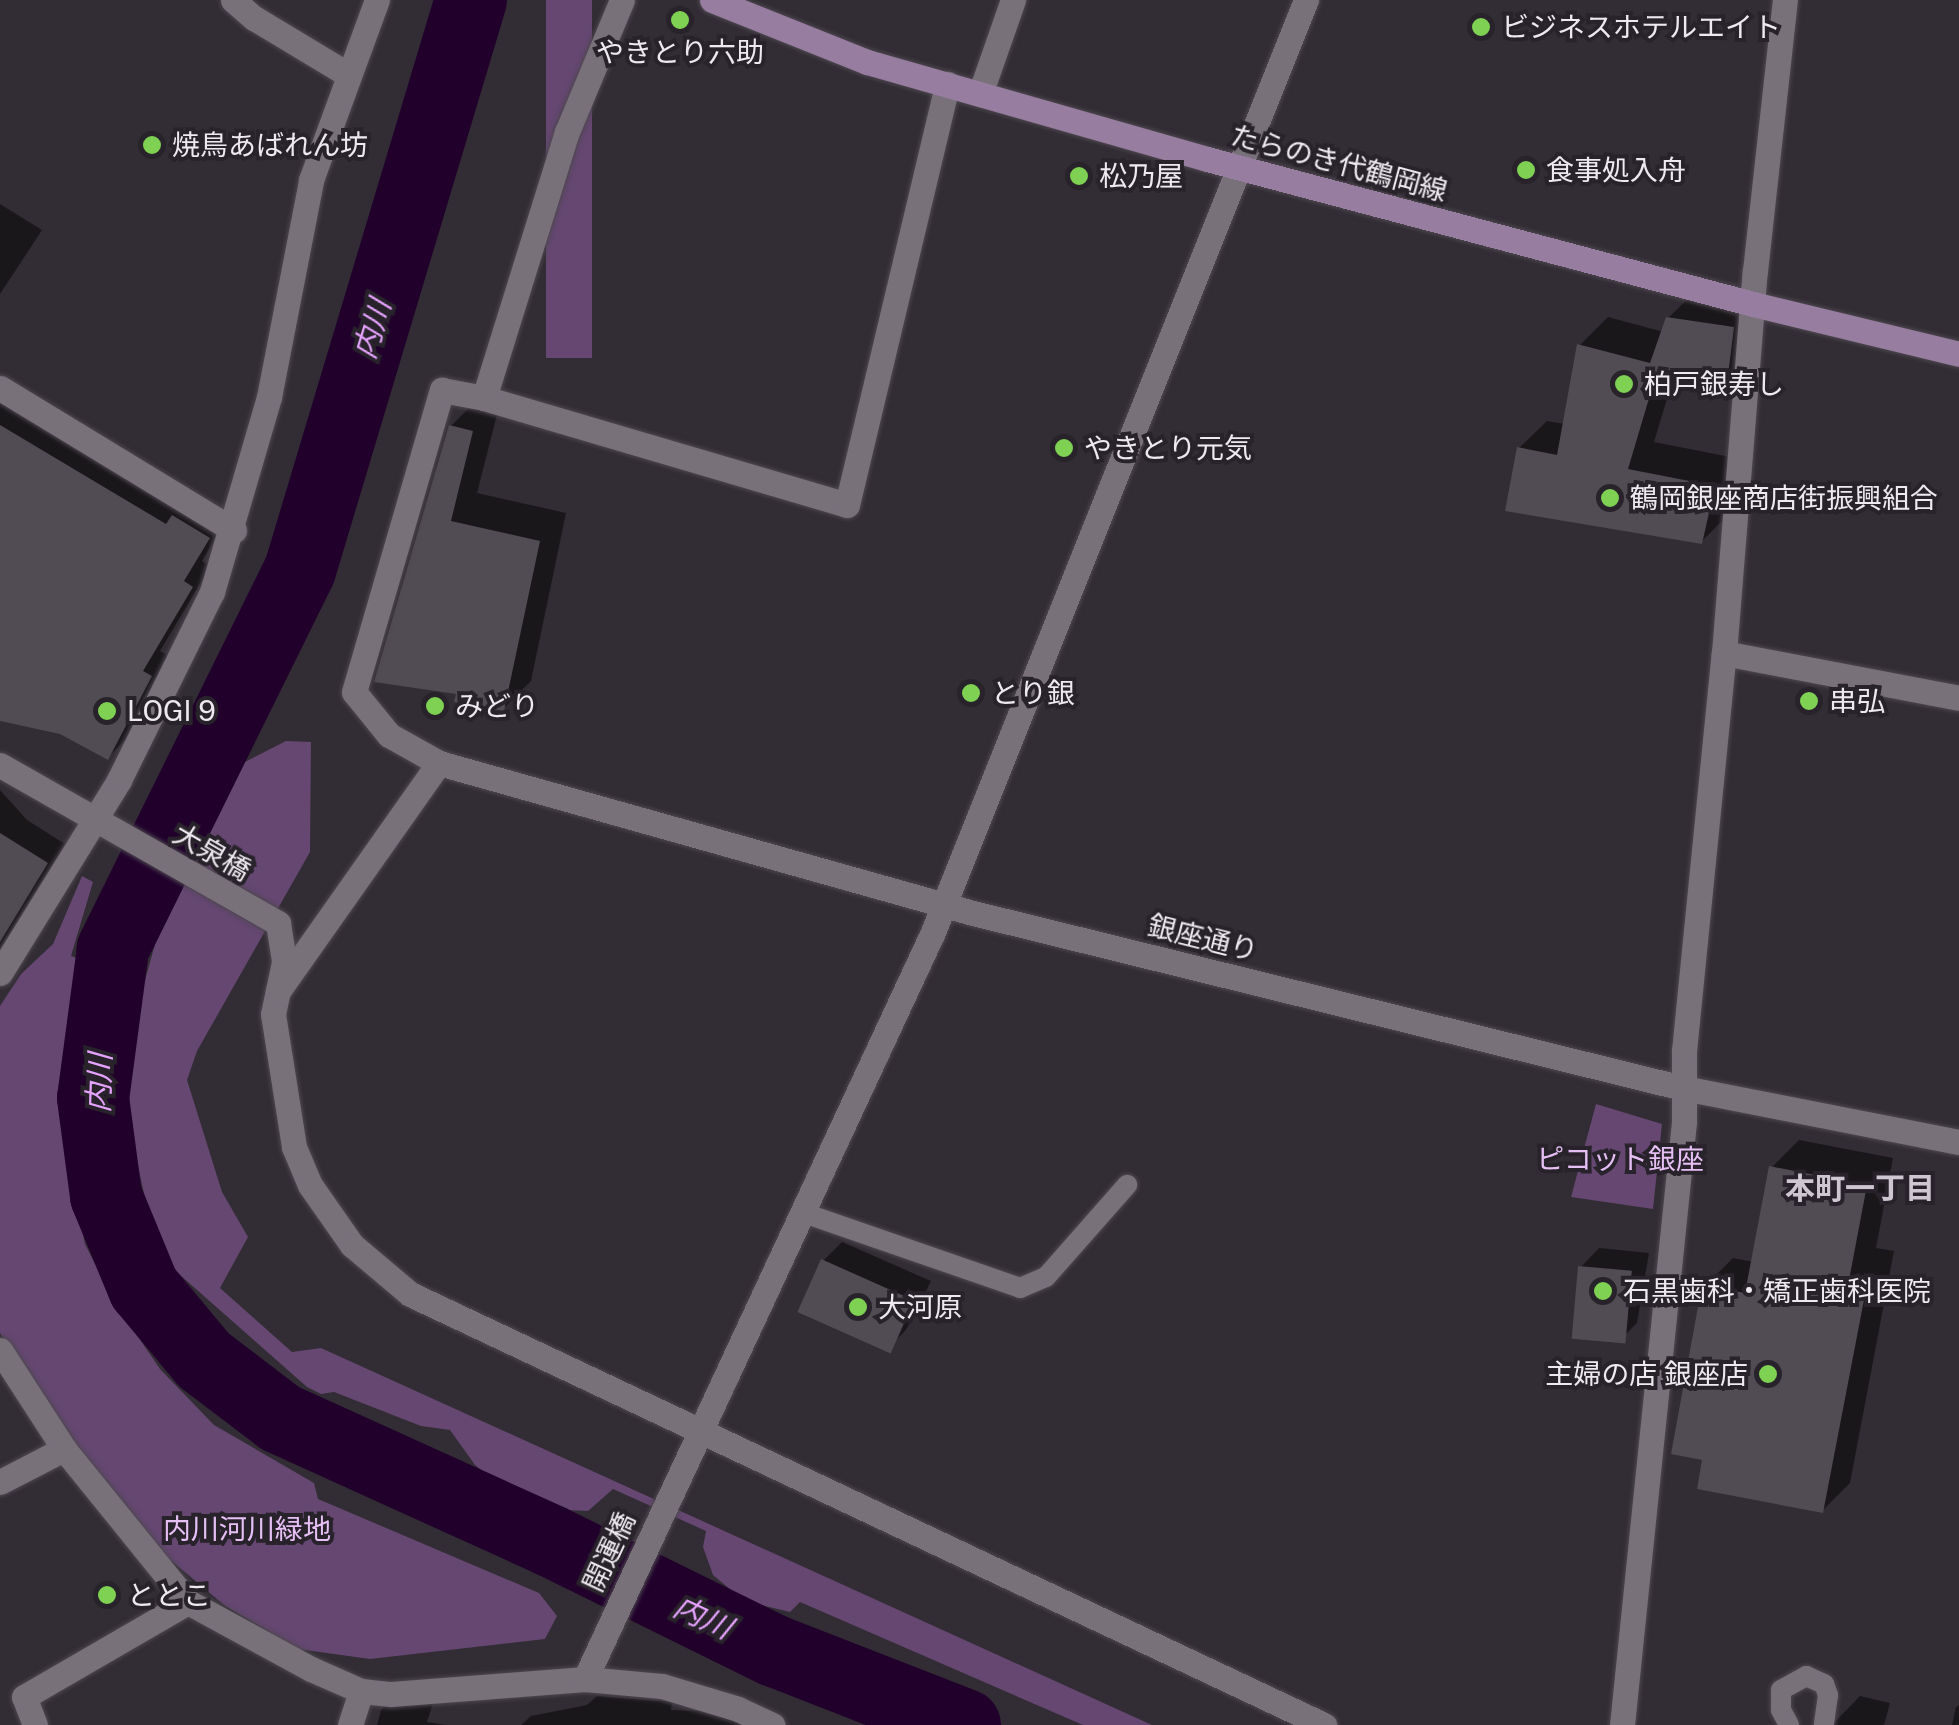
<!DOCTYPE html>
<meta charset="utf-8">
<style>
body{margin:0}
#map{position:relative;width:1959px;height:1725px;overflow:hidden;background:#322c34;font-family:"Public Sans","Noto Sans JP",sans-serif}
div>[style]{position:absolute}
[style*='--x']{left:calc(var(--x)*1px);top:calc(var(--y)*1px);width:calc(var(--w)*1px);rotate:calc(var(--a)*1deg)}
.green>*{inset:0;background:#654771;transform-origin:0 0}
.shadow>*{inset:0;background:#0007}
.river>*{height:72px;margin:-36px;padding:0 36px;transform-origin:36px;border-radius:36px;background:#21002c}
.building>*{inset:0;background:#514b53;transform-origin:0 0}
.roads{filter:drop-shadow(0 0 2px #4d474f) drop-shadow(0 0 2px #4d474f)}
.service>*{height:20px;margin:-10px;padding:0 10px;transform-origin:10px;border-radius:10px;background:#78717a}
.minor>*{height:25px;margin:-12.5px;padding:0 12.5px;transform-origin:12.5px;border-radius:12.5px;background:#78717a}
.tertiary>*{height:25px;margin:-12.5px;padding:0 12.5px;transform-origin:12.5px;border-radius:12.5px;background:#78717a}
.secondary>*{height:25px;margin:-12.5px;padding:0 12.5px;transform-origin:12.5px;border-radius:12.5px;background:#977da0}
.dots>*{width:28px;height:28px;translate:-50% -50%;box-sizing:border-box;border:5px solid #28222a;border-radius:50%}
span{translate:-50% -50%;white-space:nowrap;text-align:center;line-height:1.15;-webkit-text-stroke:8px #28222a;paint-order:stroke}
.poi-label{font-size:28px;color:#ede9ef}
.left{translate:0 -50%;text-align:left}
.right{translate:-100% -50%;text-align:right}
.street-label{font-size:28px;color:#ede9ef}
.park-label{font-size:28px;color:#e6bff5}
.water-label{font-size:30px;color:#e5a3fe;font-style:italic}
.neighbourhood-label{font-size:30px;color:#cec6d1;font-weight:700}
</style>
<div id="map">
<div class="green">
<div style="left:546px;top:0;width:46px;height:358px"></div>
<div style="clip-path:polygon(286px 741px,311px 742px,310px 852px,197px 1051px,187px 1080px,222px 1192px,248px 1237px,220px 1288px,292px 1352px,321px 1348px,1152px 1725px,1083px 1725px,800px 1602px,790px 1612px,744px 1601px,713px 1575px,703px 1547px,706px 1531px,613px 1489px,588px 1511px,565px 1510px,495px 1481px,475px 1465px,450px 1430px,421px 1426px,334px 1392px,321px 1394px,307px 1387px,171px 1267px,152px 1230px,129px 1125px,128px 1065px,138px 1005px,161px 923px,237px 766px)"></div>
<div style="clip-path:polygon(82px 876px,93px 882px,71px 956px,80px 959px,63px 1062px,62px 1132px,85px 1244px,113px 1300px,160px 1369px,214px 1425px,314px 1483px,318px 1499px,539px 1593px,557px 1616px,545px 1639px,370px 1659px,298px 1649px,224px 1605px,155px 1547px,88px 1467px,0 1333px,0 1006px,21px 974px,53px 944px)"></div>
<div style="clip-path:polygon(1596px 1104px,1662px 1124px,1653px 1209px,1571px 1197px)"></div>
</div>
<div class="shadow">
<div style="clip-path:polygon(0 204px,42px 230px,0 294px)"></div>
<div style="clip-path:polygon(1697px 290px,1761px 300px,1754px 353px,1726px 381px,1676px 369px,1654px 442px,1741px 459px,1729px 514px,1701px 542px,1519px 448px,1547px 421px,1565px 424px,1580px 345px,1608px 317px,1664px 332px,1668px 318px)"></div>
<div style="clip-path:polygon(0 394px,227px 518px,202px 561px,210px 567px,160px 651px,170px 657px,127px 738px,108px 757px,61px 731px,0 719px)"></div>
<div style="clip-path:polygon(479px 398px,500px 403px,477px 493px,566px 513px,531px 681px,503px 709px,459px 692px,377px 680px,451px 426px)"></div>
<div style="clip-path:polygon(0 790px,27px 820px,65px 844px,0 948px)"></div>
<div style="clip-path:polygon(1799px 1140px,1893px 1158px,1876px 1248px,1894px 1251px,1850px 1483px,1822px 1511px,1705px 1458px,1705px 1286px,1733px 1258px,1754px 1262px,1771px 1168px)"></div>
<div style="clip-path:polygon(842px 1242px,931px 1281px,906px 1330px,887px 1349px,824px 1260px)"></div>
<div style="clip-path:polygon(1599px 1248px,1649px 1253px,1637px 1323px,1619px 1341px,1581px 1267px)"></div>
<div style="clip-path:polygon(400px 1692px,434px 1700px,427px 1722px,446px 1725px,377px 1725px,381px 1710px)"></div>
<div style="clip-path:polygon(597px 1696px,672px 1702px,671px 1710px,766px 1713px,781px 1725px,521px 1725px,531px 1716px,587px 1705px)"></div>
<div style="clip-path:polygon(1860px 1696px,1890px 1703px,1884px 1725px,1832px 1725px)"></div>
<div style="clip-path:polygon(1959px 1705px,1959px 1725px,1952px 1725px,1956px 1707px)"></div>
</div>
<div class="river">
<div style="--x:471;--y:0;--w:595;--a:106.7"></div>
<div style="--x:300;--y:570;--w:423;--a:116.3"></div>
<div style="--x:113;--y:949;--w:150;--a:97.6"></div>
<div style="--x:93;--y:1098;--w:99;--a:82.4"></div>
<div style="--x:106;--y:1196;--w:100;--a:67.6"></div>
<div style="--x:144;--y:1288;--w:94;--a:50.2"></div>
<div style="--x:204;--y:1360;--w:96;--a:37.3"></div>
<div style="--x:280;--y:1418;--w:298;--a:24.4"></div>
<div style="--x:551;--y:1541;--w:250;--a:26.2"></div>
<div style="--x:775;--y:1651;--w:204;--a:21.3"></div>
</div>
<div class="building">
<div style="clip-path:polygon(1666px 317px,1734px 327px,1727px 383px,1658px 368px,1628px 469px,1715px 486px,1702px 544px,1505px 511px,1517px 447px,1557px 455px,1577px 344px,1650px 363px)"></div>
<div style="clip-path:polygon(0 425px,166px 524px,172px 515px,210px 538px,184px 581px,193px 587px,143px 671px,152px 676px,108px 760px,60px 734px,0 721px)"></div>
<div style="clip-path:polygon(449px 425px,473px 431px,451px 521px,540px 541px,504px 711px,454px 702px,456px 694px,374px 682px)"></div>
<div style="clip-path:polygon(0 833px,48px 863px,0 942px)"></div>
<div style="clip-path:polygon(1769px 1166px,1867px 1185px,1850px 1275px,1868px 1279px,1823px 1513px,1697px 1489px,1702px 1460px,1671px 1454px,1702px 1285px,1745px 1293px)"></div>
<div style="left:821px;top:1259px;width:102px;height:58px;rotate:24deg"></div>
<div style="left:1578px;top:1266px;width:54px;height:73px;rotate:5deg"></div>
</div>
<div class="roads">
<div class="service">
<div style="--x:801;--y:1212;--w:232;--a:19.1"></div>
<div style="--x:1020;--y:1288;--w:28;--a:-23"></div>
<div style="--x:1046;--y:1277;--w:123;--a:-48.6"></div>
<div style="--x:1789;--y:1725;--w:17;--a:-118"></div>
<div style="--x:1781;--y:1710;--w:20;--a:-90"></div>
<div style="--x:1781;--y:1690;--w:29;--a:-29"></div>
<div style="--x:1806;--y:1676;--w:20;--a:24"></div>
<div style="--x:1824;--y:1684;--w:12;--a:70"></div>
<div style="--x:1828;--y:1695;--w:30;--a:98"></div>
</div>
<div class="minor">
<div style="--x:233;--y:0;--w:28;--a:41"></div>
<div style="--x:254;--y:18;--w:111;--a:31"></div>
<div style="--x:980;--y:94;--w:100;--a:-70.7"></div>
<div style="--x:0;--y:388;--w:274;--a:31.3"></div>
<div style="--x:484;--y:398;--w:378;--a:16.4"></div>
<div style="--x:847;--y:505;--w:433;--a:-76.6"></div>
<div style="--x:1724;--y:653;--w:239;--a:10.8"></div>
<div style="--x:439;--y:763;--w:57;--a:-150.8"></div>
<div style="--x:389;--y:735;--w:55;--a:-129.1"></div>
<div style="--x:354;--y:692;--w:315;--a:-73.8"></div>
<div style="--x:442;--y:390;--w:43;--a:10.8"></div>
<div style="--x:484;--y:398;--w:279;--a:-72.7"></div>
<div style="--x:567;--y:132;--w:143;--a:-67.4"></div>
<div style="--x:0;--y:973;--w:227;--a:-58.3"></div>
<div style="--x:119;--y:780;--w:210;--a:-63.7"></div>
<div style="--x:212;--y:592;--w:203;--a:-73.7"></div>
<div style="--x:269;--y:397;--w:221;--a:-79"></div>
<div style="--x:311;--y:180;--w:192;--a:-69.9"></div>
<div style="--x:0;--y:1350;--w:118;--a:57.1"></div>
<div style="--x:64;--y:1449;--w:197;--a:51"></div>
<div style="--x:188;--y:1602;--w:140;--a:28.6"></div>
<div style="--x:311;--y:1669;--w:55;--a:23.7"></div>
<div style="--x:361;--y:1691;--w:30;--a:6"></div>
<div style="--x:391;--y:1694;--w:195;--a:-4.4"></div>
<div style="--x:585;--y:1679;--w:77;--a:5.2"></div>
<div style="--x:662;--y:1686;--w:79;--a:16.8"></div>
<div style="--x:738;--y:1709;--w:38;--a:25"></div>
<div style="--x:0;--y:1482;--w:72;--a:-27.3"></div>
<div style="--x:585;--y:1679;--w:824;--a:-65.02"></div>
<div style="--x:933;--y:932;--w:1004;--a:-68.19"></div>
<div style="--x:35;--y:1725;--w:30;--a:-111"></div>
<div style="--x:24;--y:1697;--w:190;--a:-30.1"></div>
<div style="--x:350;--y:1725;--w:36;--a:-72"></div>
<div style="--x:1622;--y:1725;--w:606;--a:-84.13"></div>
<div style="--x:1684;--y:1122;--w:71;--a:-90"></div>
<div style="--x:1684;--y:1051;--w:400;--a:-84.3"></div>
<div style="--x:1724;--y:653;--w:383;--a:-85.4"></div>
<div style="--x:1755;--y:271;--w:273;--a:-83.7"></div>
</div>
<div class="tertiary">
<div style="--x:0;--y:765;--w:320;--a:29.6"></div>
<div style="--x:278;--y:923;--w:39;--a:81"></div>
<div style="--x:284;--y:962;--w:53;--a:101.9"></div>
<div style="--x:273;--y:1014;--w:135;--a:81"></div>
<div style="--x:294;--y:1147;--w:41;--a:67.2"></div>
<div style="--x:310;--y:1185;--w:73;--a:55"></div>
<div style="--x:352;--y:1245;--w:76;--a:40.2"></div>
<div style="--x:410;--y:1294;--w:1011;--a:25.25"></div>
<div style="--x:278;--y:991;--w:279;--a:-54.8"></div>
<div style="--x:439;--y:763;--w:555;--a:15.69"></div>
<div style="--x:973;--y:913;--w:731;--a:13.85"></div>
<div style="--x:1683;--y:1088;--w:281;--a:11.1"></div>
</div>
<div class="secondary">
<div style="--x:712;--y:0;--w:167;--a:21.8"></div>
<div style="--x:867;--y:62;--w:354;--a:15.9"></div>
<div style="--x:1207;--y:159;--w:565;--a:14.87"></div>
<div style="--x:1753;--y:304;--w:212;--a:13.6"></div>
</div>
</div>
<div class="dots">
<div style="left:680px;top:20px;background:#7ed153"></div>
<div style="left:1481px;top:27px;background:#7ed153"></div>
<div style="left:152px;top:145px;background:#7ed153"></div>
<div style="left:1526px;top:170px;background:#7ed153"></div>
<div style="left:1079px;top:176px;background:#7ed153"></div>
<div style="left:1624px;top:384px;background:#7ed153"></div>
<div style="left:1064px;top:448px;background:#7ed153"></div>
<div style="left:1610px;top:498px;background:#7ed153"></div>
<div style="left:971px;top:693px;background:#7ed153"></div>
<div style="left:1809px;top:701px;background:#7ed153"></div>
<div style="left:435px;top:706px;background:#7ed153"></div>
<div style="left:107px;top:711px;background:#7ed153"></div>
<div style="left:1603px;top:1291px;background:#7ed153"></div>
<div style="left:858px;top:1307px;background:#7ed153"></div>
<div style="left:1768px;top:1374px;background:#7ed153"></div>
<div style="left:107px;top:1595px;background:#7ed153"></div>
</div>
<div class="poi-label">
<span class="left" style="left:1501px;top:27px">ビジネスホテルエイト</span>
<span style="left:680px;top:52px">やきとり六助</span>
<span class="left" style="left:172px;top:145px">焼鳥あばれん坊</span>
<span class="left" style="left:1546px;top:170px">食事処入舟</span>
<span class="left" style="left:1099px;top:176px">松乃屋</span>
<span class="left" style="left:1644px;top:384px">柏戸銀寿し</span>
<span class="left" style="left:1084px;top:448px">やきとり元気</span>
<span class="left" style="left:1630px;top:498px">鶴岡銀座商店街振興組合</span>
<span class="left" style="left:991px;top:693px">とり銀</span>
<span class="left" style="left:1829px;top:701px">串弘</span>
<span class="left" style="left:455px;top:706px">みどり</span>
<span class="left" style="left:127px;top:711px">LOGI 9</span>
<span class="left" style="left:1623px;top:1291px">石黒歯科・矯正歯科医院</span>
<span class="left" style="left:878px;top:1307px">大河原</span>
<span class="right" style="left:1748px;top:1374px">主婦の店 銀座店</span>
<span class="left" style="left:127px;top:1595px">ととこ</span>
</div>
<div class="street-label">
<span style="left:1339px;top:163px;rotate:15deg">たらのき代鶴岡線</span>
<span style="left:212px;top:852px;rotate:30deg">大泉橋</span>
<span style="left:1203px;top:938px;rotate:14deg">銀座通り</span>
<span style="left:609px;top:1552px;rotate:-65deg">開運橋</span>
</div>
<div class="park-label">
<span style="left:1620px;top:1159px">ピコット銀座</span>
<span style="left:247px;top:1529px">内川河川緑地</span>
</div>
<div class="water-label">
<span style="left:372px;top:329px;rotate:-73deg">内川</span>
<span style="left:99px;top:1083px;rotate:-88deg">内川</span>
<span style="left:703px;top:1617px;rotate:25deg">内川</span>
</div>
<div class="neighbourhood-label">
<span style="left:1860px;top:1188px">本町一丁目</span>
</div>
</div>
